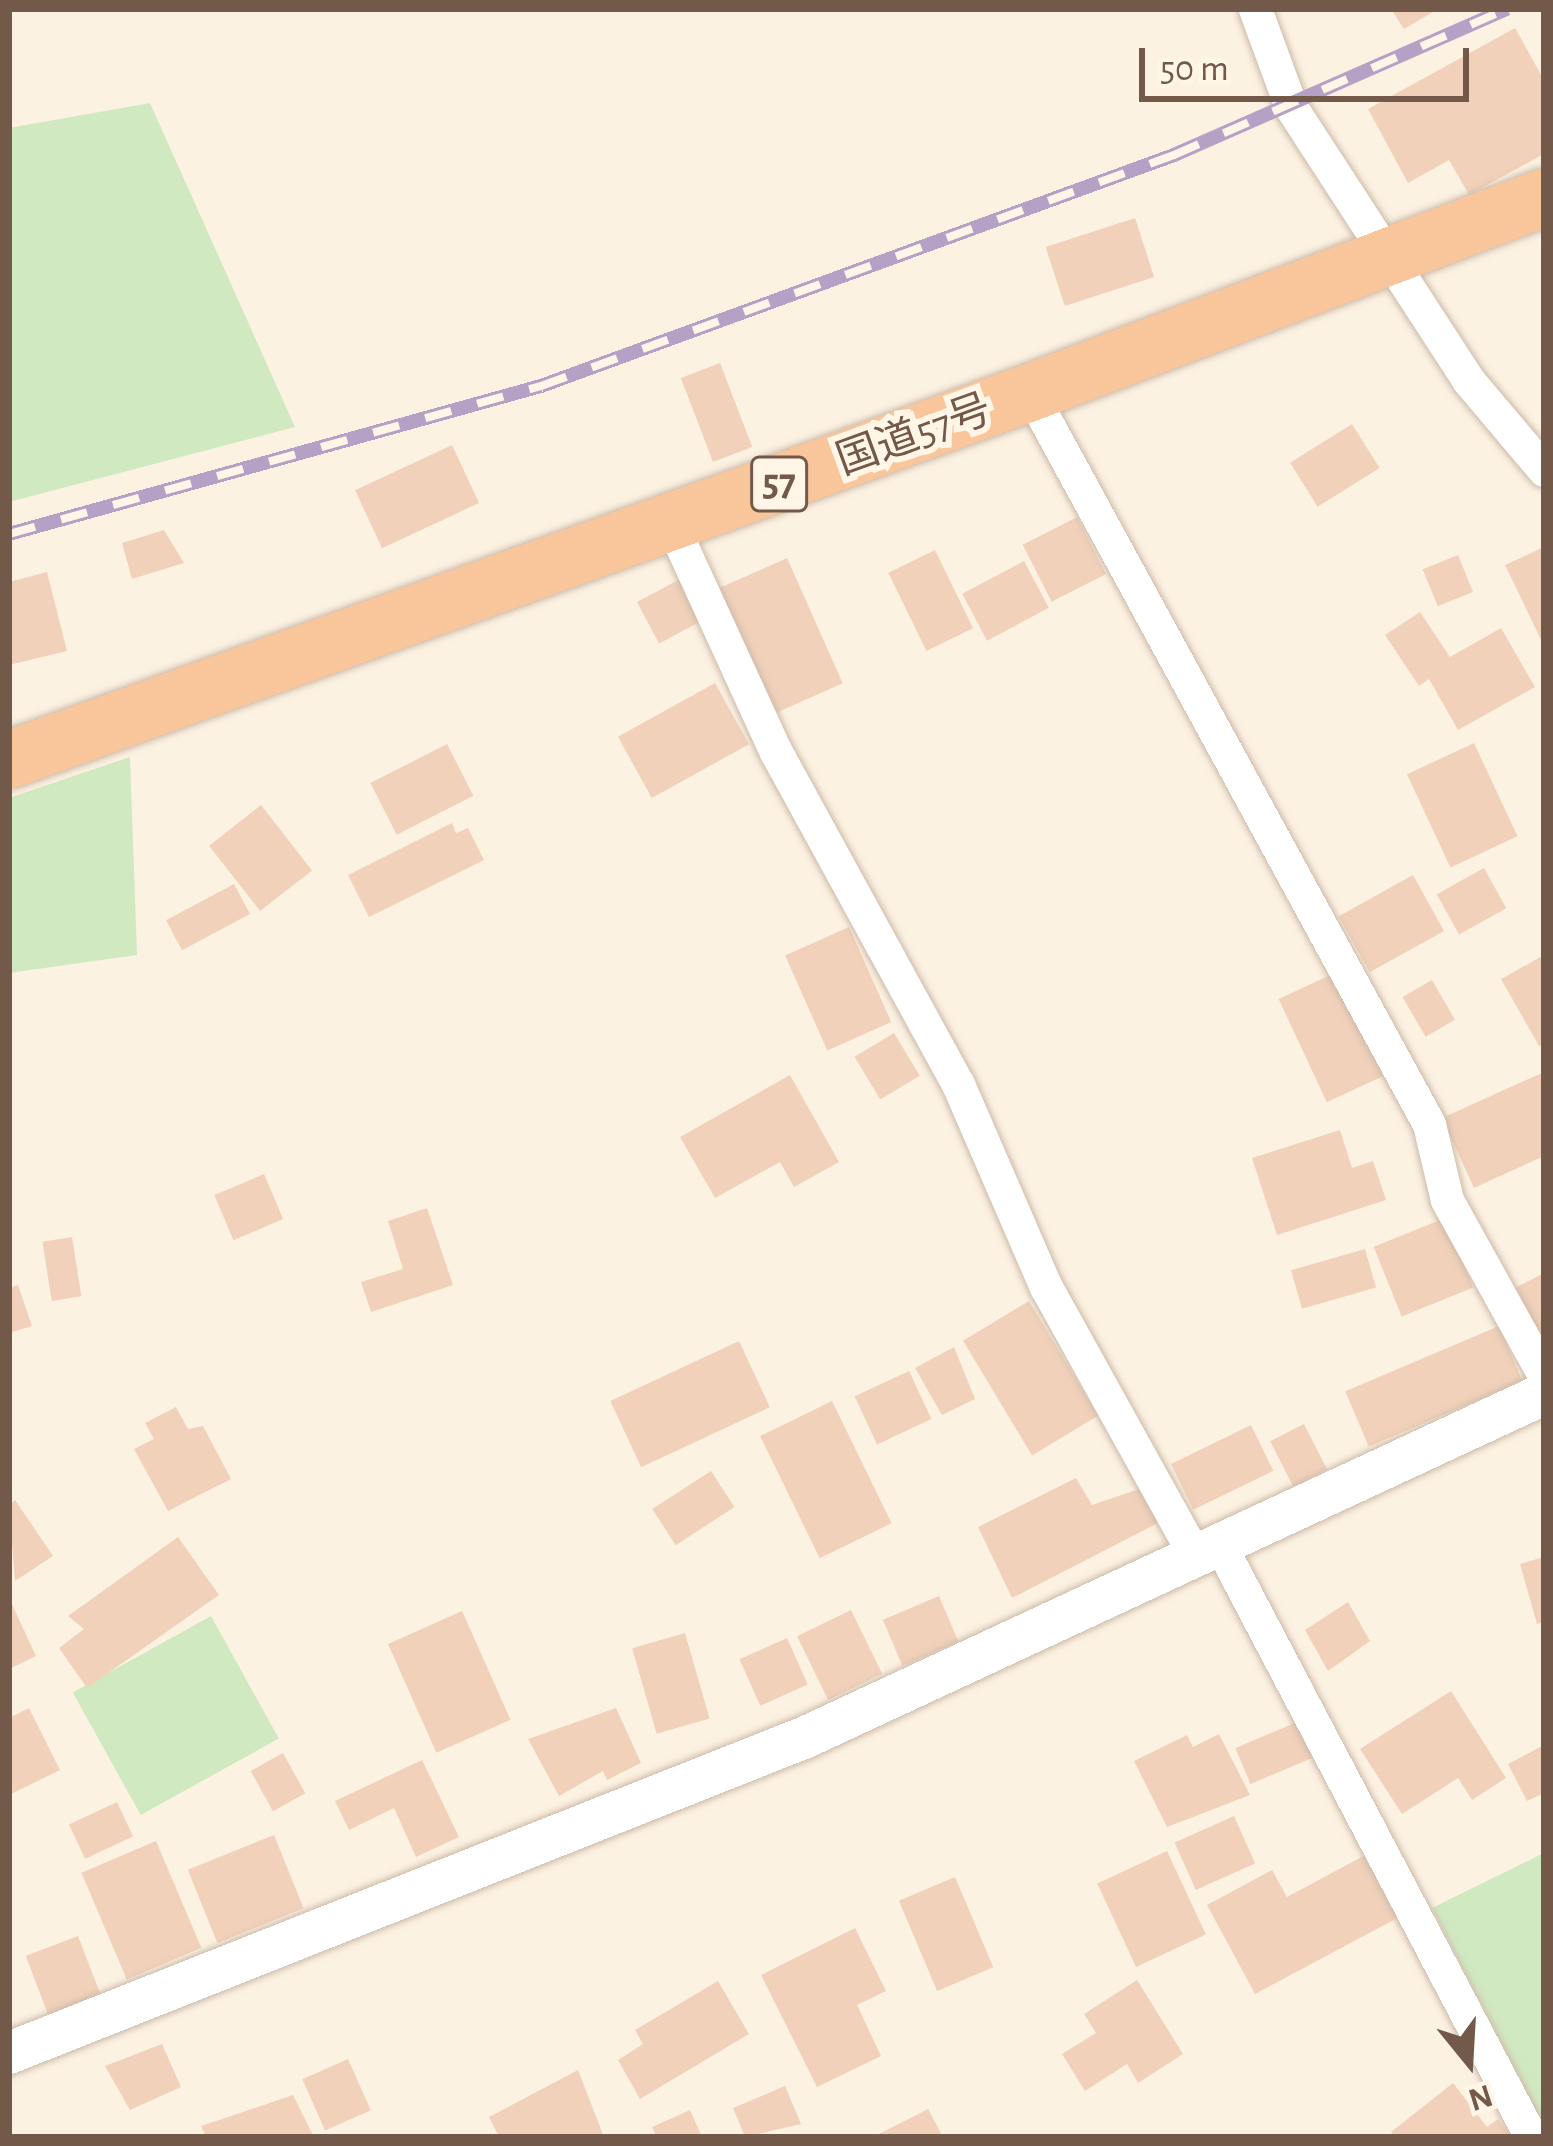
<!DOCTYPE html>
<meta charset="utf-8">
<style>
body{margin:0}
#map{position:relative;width:1553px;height:2146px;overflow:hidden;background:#fcf2e2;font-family:"Alegreya Sans","Noto Sans JP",sans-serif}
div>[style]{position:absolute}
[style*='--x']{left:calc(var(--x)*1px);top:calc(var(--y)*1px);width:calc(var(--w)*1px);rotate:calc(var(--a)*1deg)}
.green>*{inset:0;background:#d0e9c1;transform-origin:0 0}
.building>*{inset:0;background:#f1d1ba;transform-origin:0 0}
.roads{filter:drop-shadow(0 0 3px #cdbaa9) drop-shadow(0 0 3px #cdbaa9)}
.minor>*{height:33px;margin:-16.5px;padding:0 16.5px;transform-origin:16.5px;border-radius:16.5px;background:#fff}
.tertiary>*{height:42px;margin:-21px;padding:0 21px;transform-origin:21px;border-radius:21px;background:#fff}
.trunk>*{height:57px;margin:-28.5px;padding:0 28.5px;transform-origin:28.5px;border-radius:28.5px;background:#f8c69a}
.rail>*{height:14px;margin-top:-7px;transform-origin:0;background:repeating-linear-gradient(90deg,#fff6e8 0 27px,#b5a1c5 0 54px);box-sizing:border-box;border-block:3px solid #b5a1c5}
span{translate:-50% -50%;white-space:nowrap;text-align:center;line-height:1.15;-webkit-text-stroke:12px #fff6e8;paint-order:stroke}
.shield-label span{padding:3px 9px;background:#fff6e8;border:3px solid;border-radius:9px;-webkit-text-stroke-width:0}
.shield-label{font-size:39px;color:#735949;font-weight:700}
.street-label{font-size:42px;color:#735949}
.frame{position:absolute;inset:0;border:12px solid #735949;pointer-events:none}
.north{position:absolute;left:1409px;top:2002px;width:120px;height:120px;-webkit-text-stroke:9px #fff6e8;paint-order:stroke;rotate:162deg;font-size:33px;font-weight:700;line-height:48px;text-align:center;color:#735949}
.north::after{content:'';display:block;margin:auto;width:42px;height:54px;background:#735949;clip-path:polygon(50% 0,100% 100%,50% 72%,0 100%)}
.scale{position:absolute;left:1139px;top:48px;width:330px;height:54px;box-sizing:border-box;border:6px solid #735949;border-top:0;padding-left:15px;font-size:36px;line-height:42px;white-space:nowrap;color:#735949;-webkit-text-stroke:9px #fff6e8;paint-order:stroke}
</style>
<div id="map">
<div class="green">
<div style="clip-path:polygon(150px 103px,295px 427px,9px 502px,9px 128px)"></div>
<div style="clip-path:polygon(130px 757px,137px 955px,9px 973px,9px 798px)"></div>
<div style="left:211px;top:1616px;width:140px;height:158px;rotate:61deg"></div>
<div style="clip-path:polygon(1544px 1853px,1544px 2126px,1432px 1908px)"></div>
</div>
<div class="building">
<div style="clip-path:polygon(1391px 9px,1438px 9px,1404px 29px)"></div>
<div style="clip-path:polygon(1515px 28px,1544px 80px,1544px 154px,1469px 195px,1449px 160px,1408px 183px,1368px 109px)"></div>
<div style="left:1135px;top:218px;width:62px;height:94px;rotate:72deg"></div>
<div style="left:720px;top:363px;width:90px;height:42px;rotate:69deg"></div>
<div style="left:1352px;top:424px;width:52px;height:73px;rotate:58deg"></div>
<div style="left:452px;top:445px;width:64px;height:107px;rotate:65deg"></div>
<div style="left:1077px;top:517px;width:64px;height:61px;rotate:63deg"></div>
<div style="clip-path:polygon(164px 530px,184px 563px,132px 579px,122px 543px)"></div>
<div style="clip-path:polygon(1544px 547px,1544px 646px,1505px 565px)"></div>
<div style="left:935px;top:550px;width:87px;height:52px;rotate:64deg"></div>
<div style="left:1458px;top:555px;width:40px;height:38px;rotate:68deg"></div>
<div style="left:787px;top:558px;width:137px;height:74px;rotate:66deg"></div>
<div style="left:1024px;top:561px;width:53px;height:70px;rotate:62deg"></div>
<div style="clip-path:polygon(47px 572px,67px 651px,9px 665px,9px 582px)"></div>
<div style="left:682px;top:578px;width:47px;height:51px;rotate:62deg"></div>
<div style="clip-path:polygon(1420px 612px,1450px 657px,1501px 628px,1535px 687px,1458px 730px,1429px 679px,1419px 686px,1385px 635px)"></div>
<div style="left:715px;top:683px;width:70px;height:111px;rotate:61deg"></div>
<div style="left:1474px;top:743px;width:103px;height:74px;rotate:65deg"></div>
<div style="left:447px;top:744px;width:58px;height:86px;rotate:63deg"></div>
<div style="left:261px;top:805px;width:83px;height:66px;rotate:52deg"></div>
<div style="clip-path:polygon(452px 823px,456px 833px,468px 828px,484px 860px,369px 917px,348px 875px)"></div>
<div style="left:1484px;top:868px;width:46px;height:54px;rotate:61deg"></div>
<div style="left:1413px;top:875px;width:64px;height:85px;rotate:61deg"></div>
<div style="left:234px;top:884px;width:34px;height:77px;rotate:62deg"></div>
<div style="left:849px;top:927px;width:104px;height:70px;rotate:66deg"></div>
<div style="clip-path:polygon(1544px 955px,1544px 1043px,1539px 1046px,1501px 979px)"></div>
<div style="left:1343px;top:969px;width:114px;height:71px;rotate:65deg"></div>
<div style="left:1432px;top:980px;width:46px;height:34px;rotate:60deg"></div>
<div style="left:894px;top:1033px;width:50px;height:46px;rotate:59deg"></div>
<div style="clip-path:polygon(1544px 1072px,1544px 1156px,1474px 1188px,1442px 1118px)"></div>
<div style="clip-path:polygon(790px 1075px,839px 1162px,794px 1187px,780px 1162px,715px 1198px,680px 1137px)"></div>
<div style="clip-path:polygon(1340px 1130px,1352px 1168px,1373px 1161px,1386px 1200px,1277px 1235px,1252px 1158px)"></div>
<div style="left:264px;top:1174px;width:49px;height:54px;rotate:67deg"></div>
<div style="clip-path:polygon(427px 1208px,453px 1285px,371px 1312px,361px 1282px,403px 1269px,388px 1221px)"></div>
<div style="left:1445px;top:1218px;width:75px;height:77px;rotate:68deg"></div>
<div style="left:72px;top:1237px;width:60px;height:30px;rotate:81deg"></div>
<div style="left:1365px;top:1249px;width:40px;height:77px;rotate:74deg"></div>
<div style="clip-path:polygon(1544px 1273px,1544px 1344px,1515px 1288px)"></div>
<div style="clip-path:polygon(18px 1285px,32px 1326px,9px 1333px,9px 1288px)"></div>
<div style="left:1029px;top:1301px;width:134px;height:77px;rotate:59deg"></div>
<div style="left:1499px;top:1326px;width:60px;height:167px;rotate:67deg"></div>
<div style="left:739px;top:1341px;width:73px;height:142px;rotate:65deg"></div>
<div style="clip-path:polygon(954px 1347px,975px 1399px,942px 1415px,915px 1368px)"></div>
<div style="left:909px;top:1371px;width:53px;height:60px;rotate:65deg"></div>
<div style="left:832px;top:1401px;width:136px;height:80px;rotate:64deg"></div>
<div style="clip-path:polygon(176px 1407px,188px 1429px,203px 1426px,231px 1479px,168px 1511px,134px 1449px,154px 1439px,145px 1423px)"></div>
<div style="left:1304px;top:1424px;width:51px;height:38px;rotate:63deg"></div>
<div style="left:1251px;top:1425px;width:51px;height:89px;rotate:64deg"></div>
<div style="left:711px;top:1471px;width:43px;height:70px;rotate:57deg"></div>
<div style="clip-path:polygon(1076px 1478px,1092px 1505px,1142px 1488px,1160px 1522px,1012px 1598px,978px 1527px)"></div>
<div style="clip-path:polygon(15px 1500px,53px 1556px,15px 1581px,9px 1505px)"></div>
<div style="clip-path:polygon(178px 1537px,219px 1595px,87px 1688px,59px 1648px,84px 1629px,68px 1616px)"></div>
<div style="clip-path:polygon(1544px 1557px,1544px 1622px,1537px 1624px,1520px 1564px)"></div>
<div style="left:939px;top:1596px;width:50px;height:61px;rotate:67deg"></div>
<div style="clip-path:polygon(9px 1598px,36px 1656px,9px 1669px)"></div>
<div style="clip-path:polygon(1348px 1602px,1370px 1641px,1328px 1671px,1305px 1630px)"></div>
<div style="left:851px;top:1610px;width:71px;height:60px;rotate:64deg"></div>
<div style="left:462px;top:1611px;width:119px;height:81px;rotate:66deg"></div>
<div style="left:685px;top:1633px;width:89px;height:55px;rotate:74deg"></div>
<div style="left:787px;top:1638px;width:51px;height:52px;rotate:66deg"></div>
<div style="clip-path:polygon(1451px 1691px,1506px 1778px,1472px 1800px,1458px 1778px,1402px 1814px,1360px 1749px)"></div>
<div style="clip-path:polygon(29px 1708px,60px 1770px,9px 1795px,9px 1718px)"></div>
<div style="clip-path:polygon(616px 1708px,641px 1763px,607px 1780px,603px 1771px,559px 1796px,528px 1739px)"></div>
<div style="left:1297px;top:1722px;width:39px;height:67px;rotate:67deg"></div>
<div style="clip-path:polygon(1219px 1734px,1250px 1795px,1167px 1827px,1134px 1761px,1187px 1735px,1193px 1747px)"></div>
<div style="clip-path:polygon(1544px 1745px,1544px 1793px,1527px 1801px,1508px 1764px)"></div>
<div style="left:283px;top:1753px;width:46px;height:37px;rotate:61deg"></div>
<div style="clip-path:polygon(422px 1760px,459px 1837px,416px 1857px,394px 1808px,349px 1830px,335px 1801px)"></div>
<div style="left:117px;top:1802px;width:38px;height:53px;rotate:65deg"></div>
<div style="left:1234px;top:1816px;width:52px;height:65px;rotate:66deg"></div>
<div style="left:274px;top:1835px;width:79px;height:93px;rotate:68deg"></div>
<div style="left:156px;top:1841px;width:116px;height:81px;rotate:67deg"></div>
<div style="left:1167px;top:1851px;width:92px;height:77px;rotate:65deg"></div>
<div style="clip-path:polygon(1369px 1853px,1403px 1915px,1255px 1994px,1207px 1905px,1272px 1870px,1287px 1897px)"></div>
<div style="left:955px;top:1877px;width:98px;height:61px;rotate:67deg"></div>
<div style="clip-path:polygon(855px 1928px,886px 1991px,857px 2005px,881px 2056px,817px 2087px,761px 1975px)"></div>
<div style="left:78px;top:1936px;width:63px;height:56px;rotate:69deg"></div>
<div style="clip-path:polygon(1137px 1980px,1183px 2054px,1138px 2083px,1127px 2064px,1085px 2091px,1062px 2054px,1096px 2033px,1084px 2014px)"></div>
<div style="clip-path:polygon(718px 1981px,749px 2034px,640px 2099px,618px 2060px,643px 2044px,635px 2030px)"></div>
<div style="clip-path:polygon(162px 2044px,181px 2087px,130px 2110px,105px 2066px)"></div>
<div style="left:348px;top:2059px;width:56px;height:50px;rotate:66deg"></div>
<div style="clip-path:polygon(578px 2070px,604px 2137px,499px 2137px,489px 2117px)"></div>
<div style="clip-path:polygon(1453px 2083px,1487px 2127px,1498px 2119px,1512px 2137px,1395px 2137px,1391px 2132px)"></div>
<div style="clip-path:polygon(785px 2086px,801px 2124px,745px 2137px,733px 2108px)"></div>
<div style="clip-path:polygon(293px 2095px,314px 2137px,206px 2137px,201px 2126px)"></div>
<div style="clip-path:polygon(928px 2109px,943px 2137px,873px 2137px)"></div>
<div style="clip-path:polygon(690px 2110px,702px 2137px,656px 2137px,652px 2127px)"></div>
</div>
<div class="roads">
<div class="minor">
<div style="--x:1255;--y:9;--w:104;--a:69.8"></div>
<div style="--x:1291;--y:107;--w:325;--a:57"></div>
<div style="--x:1468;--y:380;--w:118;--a:49.8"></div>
<div style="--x:1030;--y:392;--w:834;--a:61.41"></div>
<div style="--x:1429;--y:1124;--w:78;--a:76.7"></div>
<div style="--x:1447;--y:1200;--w:200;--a:61"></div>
<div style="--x:671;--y:523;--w:252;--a:65.4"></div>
<div style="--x:776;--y:752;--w:379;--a:61.3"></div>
<div style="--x:958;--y:1084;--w:221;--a:66.6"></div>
<div style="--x:1046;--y:1287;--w:308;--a:61"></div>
<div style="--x:1220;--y:1545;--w:669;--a:62.29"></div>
</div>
<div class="tertiary">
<div style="--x:9;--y:2053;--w:857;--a:-21.63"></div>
<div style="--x:806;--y:1737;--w:814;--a:-24.93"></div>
</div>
<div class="trunk">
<div style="--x:9;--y:759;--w:1085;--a:-19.77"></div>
<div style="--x:1030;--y:392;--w:550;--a:-20.78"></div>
</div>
</div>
<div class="rail">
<div style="--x:9;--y:534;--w:552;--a:-15.55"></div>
<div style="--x:541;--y:386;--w:674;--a:-20.05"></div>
<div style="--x:1174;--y:155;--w:364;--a:-23.7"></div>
</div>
<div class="shield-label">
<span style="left:779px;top:484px">57</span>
</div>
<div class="street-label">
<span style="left:914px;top:435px;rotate:-20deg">国道57号</span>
</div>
<div class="frame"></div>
<div class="north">N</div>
<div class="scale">50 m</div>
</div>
